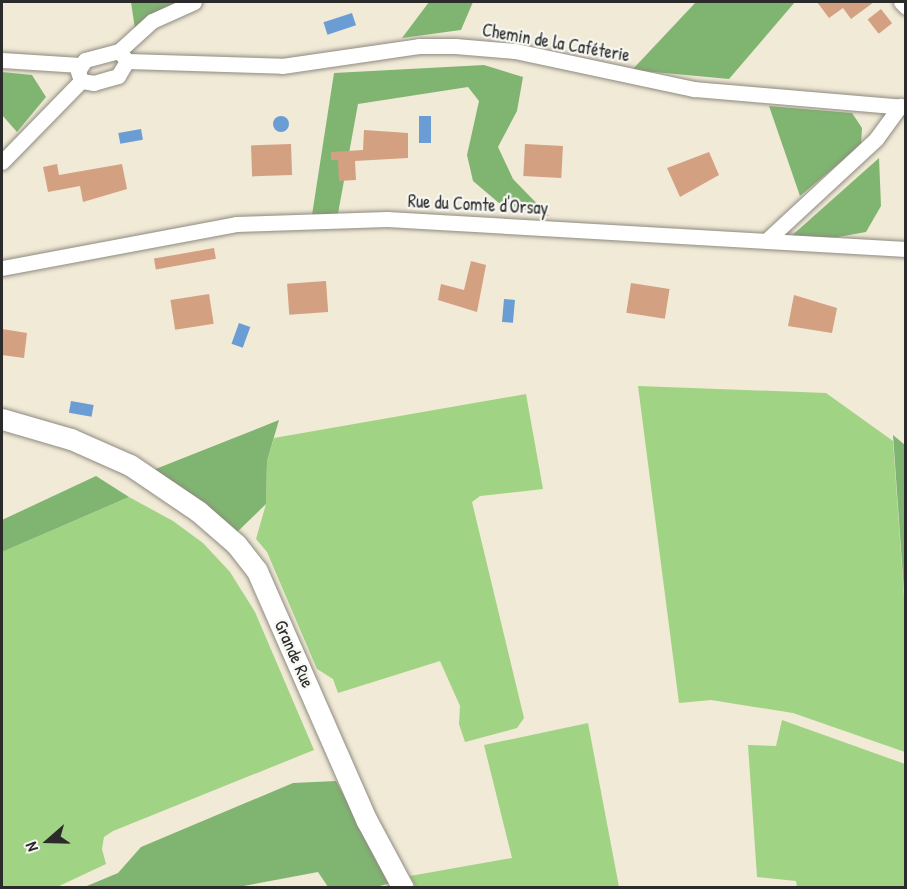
<!DOCTYPE html>
<meta charset="utf-8">
<style>
body{margin:0}
#map{position:relative;width:907px;height:889px;overflow:hidden;background:#f1ead6;font-family:"Patrick Hand",sans-serif}
div>[style]{position:absolute}
[style*='--x']{left:calc(var(--x)*1px);top:calc(var(--y)*1px);width:calc(var(--w)*1px);rotate:calc(var(--a)*1deg)}
.green>*{inset:0;background:#a0d383}
.forest>*{inset:0;background:#80b571}
.water>*{inset:0;background:#6b9dd5;transform-origin:0 0}
.round{border-radius:50%}
.building>*{inset:0;background:#d4a082;transform-origin:0 0}
.roads{filter:drop-shadow(0 0 2px #8e8a80) drop-shadow(0 0 2px #8e8a80)}
.street>*{height:15px;margin:-7.5px;padding:0 7.5px;transform-origin:7.5px;border-radius:7.5px;background:#fff}
.secondary>*{height:21px;margin:-10.5px;padding:0 10.5px;transform-origin:10.5px;border-radius:10.5px;background:#fff}
span{translate:-50% -50%;white-space:nowrap;text-align:center;line-height:1.15;-webkit-text-stroke:4.5px #f6f6f2;paint-order:stroke}
.street-label{font-size:18px;color:#2b2b2b}
.frame{position:absolute;inset:0;border:3px solid #2b2b2b;pointer-events:none}
.north{position:absolute;left:18px;top:811px;width:60px;height:60px;-webkit-text-stroke:4px #f6f6f2;paint-order:stroke;rotate:250deg;font-size:16px;font-weight:700;line-height:24px;text-align:center;color:#2b2b2b}
.north::after{content:'';display:block;margin:auto;width:21px;height:27px;background:#2b2b2b;clip-path:polygon(50% 0,100% 100%,50% 72%,0 100%)}
</style>
<div id="map">
<div class="green">
<div style="clip-path:polygon(638px 386px,826px 393px,893px 441px,905px 610px,905px 752px,793px 713px,711px 700px,679px 703px)"></div>
<div style="clip-path:polygon(526px 394px,543px 489px,480px 496px,472px 502px,524px 718px,517px 728px,465px 742px,459px 724px,460px 706px,440px 661px,338px 693px,333px 679px,317px 669px,267px 552px,256px 539px,266px 504px,267px 461px,274px 438px)"></div>
<div style="clip-path:polygon(129px 497px,173px 521px,203px 543px,230px 572px,255px 612px,314px 750px,113px 831px,104px 837px,102px 849px,106px 864px,57px 887px,2px 887px,2px 552px)"></div>
<div style="clip-path:polygon(782px 720px,905px 764px,905px 887px,797px 887px,796px 881px,757px 877px,748px 745px,776px 746px)"></div>
<div style="clip-path:polygon(588px 723px,619px 887px,416px 887px,410px 876px,512px 858px,484px 745px)"></div>
</div>
<div class="forest">
<div style="clip-path:polygon(131px 2px,187px 2px,135px 29px)"></div>
<div style="clip-path:polygon(429px 2px,473px 2px,461px 30px,402px 38px)"></div>
<div style="clip-path:polygon(696px 2px,795px 2px,729px 79px,632px 70px)"></div>
<div style="clip-path:polygon(484px 65px,523px 77px,517px 111px,498px 147px,513px 179px,549px 216px,499px 203px,473px 181px,467px 155px,479px 101px,468px 87px,358px 104px,337px 219px,312px 215px,334px 73px)"></div>
<div style="clip-path:polygon(2px 72px,32px 75px,46px 97px,17px 132px,2px 115px)"></div>
<div style="clip-path:polygon(769px 106px,852px 113px,862px 128px,861px 145px,800px 196px)"></div>
<div style="clip-path:polygon(879px 158px,881px 206px,866px 232px,827px 239px,788px 239px)"></div>
<div style="clip-path:polygon(279px 420px,267px 461px,266px 504px,232px 537px,148px 472px)"></div>
<div style="clip-path:polygon(893px 435px,905px 445px,905px 606px)"></div>
<div style="clip-path:polygon(96px 476px,129px 497px,2px 552px,2px 520px)"></div>
<div style="clip-path:polygon(336px 781px,391px 883px,376px 887px,328px 887px,318px 872px,238px 887px,82px 888px,118px 873px,141px 847px,293px 783px)"></div>
</div>
<div class="water">
<div style="left:352px;top:13px;width:13px;height:30px;rotate:72deg"></div>
<div class="round" style="left:273px;top:116px;width:16px;height:16px"></div>
<div style="left:419px;top:116px;width:12px;height:27px"></div>
<div style="left:141px;top:129px;width:11px;height:23px;rotate:80deg"></div>
<div style="left:504px;top:299px;width:11px;height:23px;rotate:5deg"></div>
<div style="left:239px;top:323px;width:12px;height:22px;rotate:20deg"></div>
<div style="left:71px;top:401px;width:23px;height:12px;rotate:10deg"></div>
</div>
<div class="building">
<div style="clip-path:polygon(817px 2px,874px 2px,851px 19px,843px 8px,829px 18px)"></div>
<div style="left:881px;top:9px;width:18px;height:17px;rotate:52deg"></div>
<div style="clip-path:polygon(364px 130px,408px 133px,408px 158px,355px 161px,356px 180px,339px 181px,338px 160px,331px 160px,331px 152px,363px 150px)"></div>
<div style="left:291px;top:144px;width:31px;height:40px;rotate:88deg"></div>
<div style="left:525px;top:144px;width:38px;height:32px;rotate:3deg"></div>
<div style="clip-path:polygon(709px 152px,719px 175px,680px 197px,667px 168px)"></div>
<div style="clip-path:polygon(57px 164px,59px 175px,122px 164px,127px 189px,83px 202px,80px 186px,48px 192px,43px 167px)"></div>
<div style="left:214px;top:248px;width:11px;height:61px;rotate:80deg"></div>
<div style="clip-path:polygon(471px 261px,486px 265px,477px 312px,438px 300px,441px 284px,464px 290px)"></div>
<div style="left:326px;top:281px;width:31px;height:39px;rotate:86deg"></div>
<div style="left:631px;top:283px;width:39px;height:30px;rotate:9deg"></div>
<div style="left:209px;top:294px;width:30px;height:39px;rotate:81deg"></div>
<div style="clip-path:polygon(794px 295px,837px 308px,832px 333px,788px 326px)"></div>
<div style="clip-path:polygon(2px 329px,27px 333px,24px 358px,2px 355px)"></div>
</div>
<div class="roads">
<div class="street">
<div style="--x:901;--y:2;--w:7;--a:45"></div>
<div style="--x:119;--y:51;--w:13;--a:51"></div>
<div style="--x:127;--y:61;--w:17;--a:121"></div>
<div style="--x:118;--y:76;--w:25;--a:164"></div>
<div style="--x:94;--y:83;--w:13;--a:-171"></div>
<div style="--x:81;--y:81;--w:10;--a:-107"></div>
<div style="--x:78;--y:71;--w:13;--a:-58"></div>
<div style="--x:85;--y:60;--w:35;--a:-15"></div>
<div style="--x:119;--y:51;--w:45;--a:-42.3"></div>
<div style="--x:152;--y:21;--w:46;--a:-24.3"></div>
<div style="--x:2;--y:60;--w:78;--a:3.7"></div>
<div style="--x:127;--y:61;--w:155;--a:1.8"></div>
<div style="--x:282;--y:66;--w:138;--a:-8.3"></div>
<div style="--x:419;--y:46;--w:36;--a:0"></div>
<div style="--x:455;--y:46;--w:60;--a:4.8"></div>
<div style="--x:515;--y:51;--w:183;--a:12"></div>
<div style="--x:694;--y:89;--w:213;--a:4.9"></div>
<div style="--x:2;--y:162;--w:113;--a:-45.7"></div>
<div style="--x:767;--y:240;--w:149;--a:-42.8"></div>
<div style="--x:876;--y:139;--w:41;--a:-54"></div>
<div style="--x:2;--y:268;--w:238;--a:-10.6"></div>
<div style="--x:236;--y:224;--w:151;--a:-1.9"></div>
<div style="--x:387;--y:219;--w:520;--a:3.31"></div>
</div>
<div class="secondary">
<div style="--x:2;--y:419;--w:72;--a:16.2"></div>
<div style="--x:71;--y:439;--w:64;--a:23.8"></div>
<div style="--x:130;--y:465;--w:82;--a:34.1"></div>
<div style="--x:198;--y:511;--w:50;--a:41"></div>
<div style="--x:236;--y:544;--w:34;--a:52"></div>
<div style="--x:257;--y:571;--w:273;--a:66.3"></div>
<div style="--x:367;--y:821;--w:76;--a:61.8"></div>
</div>
</div>
<div class="street-label">
<span style="left:556px;top:43px;rotate:10deg">Chemin de la Caféterie</span>
<span style="left:478px;top:205px;rotate:3deg">Rue du Comte d'Orsay</span>
<span style="left:294px;top:654px;rotate:66deg">Grande Rue</span>
</div>
<div class="frame"></div>
<div class="north">N</div>
</div>
